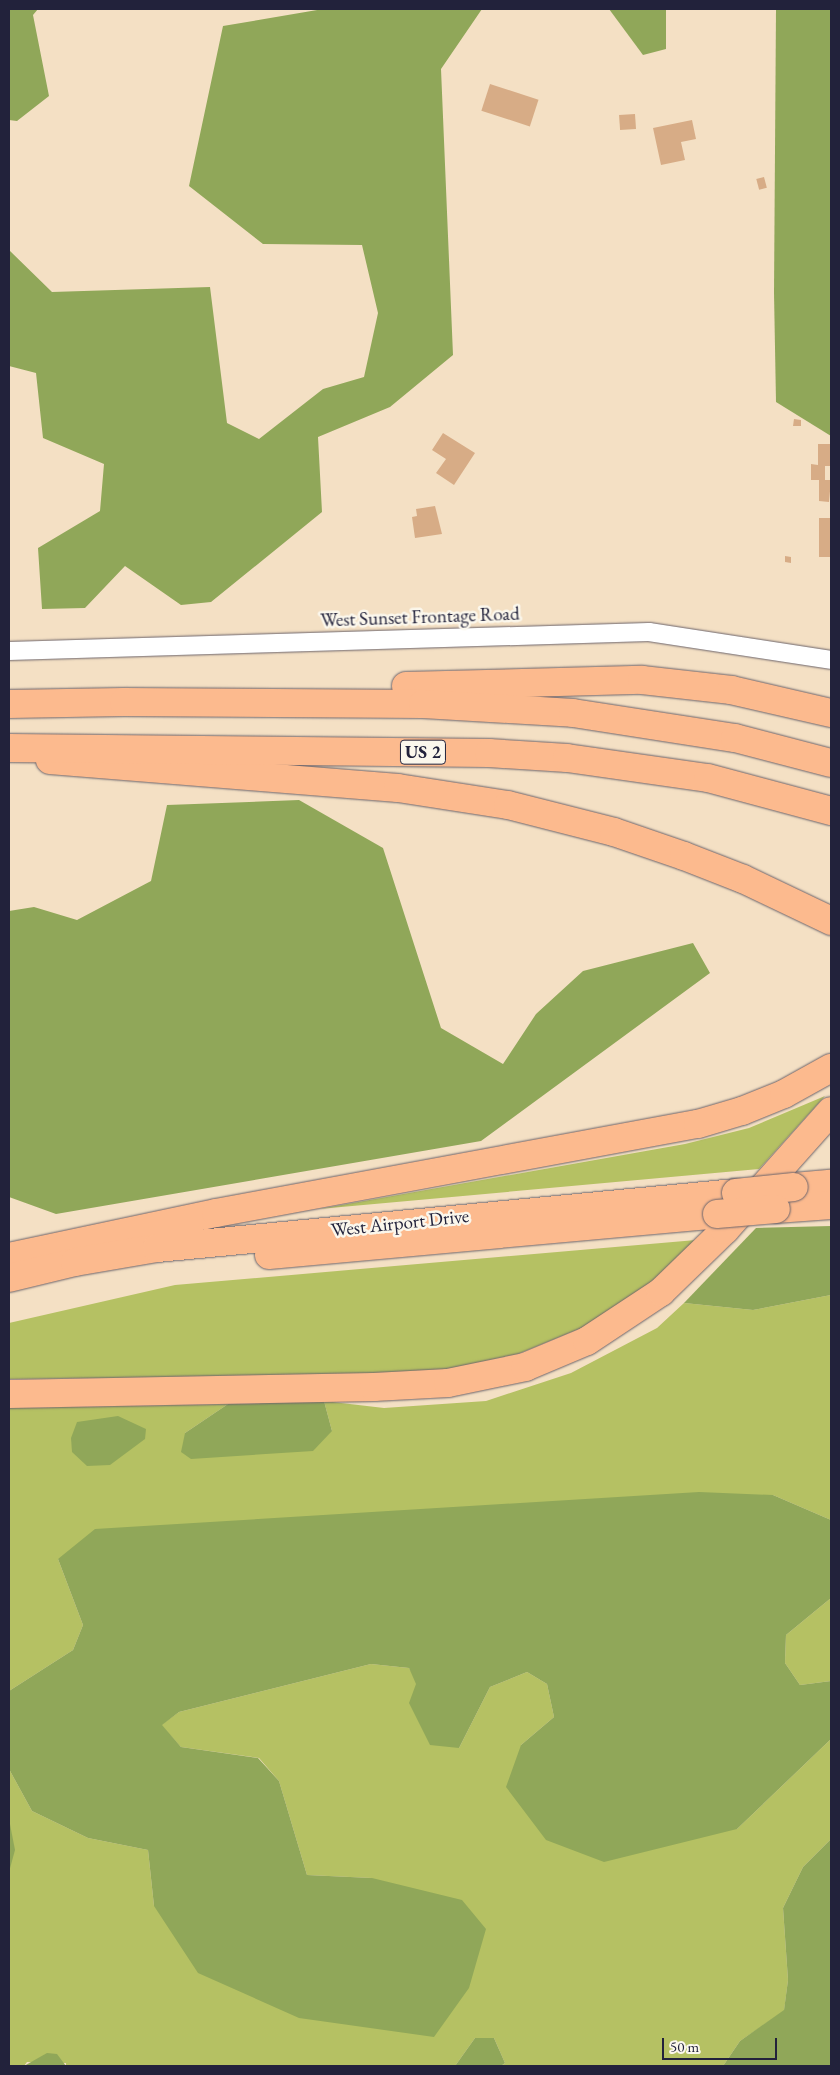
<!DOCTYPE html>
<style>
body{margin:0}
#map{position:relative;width:840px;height:2075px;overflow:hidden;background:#f4e0c4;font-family:"EB Garamond",serif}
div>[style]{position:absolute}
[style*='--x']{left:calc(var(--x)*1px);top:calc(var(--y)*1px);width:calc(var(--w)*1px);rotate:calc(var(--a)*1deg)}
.green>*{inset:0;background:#b5c163}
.forest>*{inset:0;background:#90a759}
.building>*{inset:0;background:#d7ac86;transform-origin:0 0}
.roads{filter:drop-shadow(0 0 1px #6c646b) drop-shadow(0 0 1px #6c646b)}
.street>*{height:18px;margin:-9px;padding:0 9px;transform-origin:9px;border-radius:9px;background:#fff}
.primary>*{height:28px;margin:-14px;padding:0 14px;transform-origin:14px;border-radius:14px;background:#fcba8e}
.highway>*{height:28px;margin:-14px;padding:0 14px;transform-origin:14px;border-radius:14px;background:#fcba8e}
.bridges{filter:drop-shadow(0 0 1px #6c646b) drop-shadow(0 0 1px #6c646b)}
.primary-bridge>*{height:28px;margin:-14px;padding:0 14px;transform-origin:14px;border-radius:14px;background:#fcba8e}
span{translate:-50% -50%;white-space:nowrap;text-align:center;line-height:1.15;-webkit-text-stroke:5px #fbf7ec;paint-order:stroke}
.shield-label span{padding:1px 4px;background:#fbf7ec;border:1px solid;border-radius:4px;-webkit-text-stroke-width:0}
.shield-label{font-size:18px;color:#22223b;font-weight:700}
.street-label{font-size:19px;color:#22223b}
.frame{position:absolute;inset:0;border:10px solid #22223b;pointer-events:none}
.scale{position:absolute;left:662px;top:2038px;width:115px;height:22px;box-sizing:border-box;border:2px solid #22223b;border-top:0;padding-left:6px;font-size:15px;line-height:18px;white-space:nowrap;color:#22223b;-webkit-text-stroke:4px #fbf7ec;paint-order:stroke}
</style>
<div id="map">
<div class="green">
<div style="clip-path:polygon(825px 1096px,759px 1169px,319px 1209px,685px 1144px,749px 1128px)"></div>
<div style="clip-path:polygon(696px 1240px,652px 1284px,584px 1327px,518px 1354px,448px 1369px,371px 1376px,9px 1379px,9px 1323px,175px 1285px)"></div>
<div style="clip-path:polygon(831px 1295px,831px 1520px,773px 1495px,58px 1559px,83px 1625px,73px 1650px,9px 1691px,9px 1408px,228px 1404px,185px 1433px,332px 1431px,324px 1401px,384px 1408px,486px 1401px,571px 1373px,657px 1328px,684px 1303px,753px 1310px)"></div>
<div style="clip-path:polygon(831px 1598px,831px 1681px,800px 1685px,785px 1663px,786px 1635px)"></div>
<div style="clip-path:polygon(371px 1664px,409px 1668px,459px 1748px,490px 1687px,527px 1672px,547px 1684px,554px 1717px,521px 1745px,737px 1829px,831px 1739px,831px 1839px,803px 1867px,783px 1908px,788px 1980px,784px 2011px,740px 2041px,723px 2066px,501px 2066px,505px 2063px,494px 2038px,475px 2038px,455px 2066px,66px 2066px,66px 2063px,27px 2062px,24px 2066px,9px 2066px,9px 1769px,32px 1811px,88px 1838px,148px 1850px,154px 1906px,372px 1878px,307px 1875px,279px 1781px,259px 1758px,181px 1747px,161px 1725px,179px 1712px)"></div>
</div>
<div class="forest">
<div style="clip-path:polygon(9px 9px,38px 9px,33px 15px,49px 96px,17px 121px,9px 120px)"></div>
<div style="clip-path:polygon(323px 9px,482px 9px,441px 69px,453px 355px,390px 407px,318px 437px,322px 512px,211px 602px,181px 605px,125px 566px,85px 608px,42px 609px,38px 548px,100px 511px,104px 464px,43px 438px,36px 373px,9px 366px,9px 250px,52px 292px,210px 287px,227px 423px,259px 439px,323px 389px,364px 377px,378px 313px,362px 245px,263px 244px,189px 186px,223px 26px)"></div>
<div style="clip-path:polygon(609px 9px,666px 9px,666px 49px,643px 55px)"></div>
<div style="clip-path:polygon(776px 9px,831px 9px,831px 436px,776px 402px,774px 293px)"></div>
<div style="clip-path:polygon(299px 800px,383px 848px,441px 1028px,503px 1064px,536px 1014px,583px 971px,693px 943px,710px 973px,481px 1141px,56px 1214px,9px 1197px,9px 911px,34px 907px,77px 920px,151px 881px,167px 805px)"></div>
<div style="clip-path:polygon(831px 1226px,831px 1295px,753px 1310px,684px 1303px,756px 1228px)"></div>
<div style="clip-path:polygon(324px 1401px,332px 1431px,313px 1451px,191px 1459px,181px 1452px,185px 1433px,228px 1404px)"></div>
<div style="clip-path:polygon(118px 1416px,146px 1429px,145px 1439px,110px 1465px,87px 1466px,72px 1452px,71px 1438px,77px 1422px)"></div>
<div style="clip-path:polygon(699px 1492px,773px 1495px,831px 1520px,831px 1598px,786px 1635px,785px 1663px,800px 1685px,831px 1681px,831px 1739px,737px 1829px,604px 1862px,546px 1840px,506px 1787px,521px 1745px,554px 1717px,547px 1684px,527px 1672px,490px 1687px,459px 1748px,430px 1745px,409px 1703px,416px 1684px,409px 1668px,371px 1664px,179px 1712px,162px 1725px,181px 1747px,258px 1758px,279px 1781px,307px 1875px,372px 1878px,462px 1900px,486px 1929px,469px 1988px,434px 2037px,299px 2018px,198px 1973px,154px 1906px,148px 1850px,88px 1838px,32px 1811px,9px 1769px,9px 1691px,73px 1650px,83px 1625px,58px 1559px,95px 1529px)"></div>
<div style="clip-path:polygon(9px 1819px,15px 1850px,9px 1872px)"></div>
<div style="clip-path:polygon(831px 1839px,831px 2066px,723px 2066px,740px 2041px,784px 2010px,788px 1980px,783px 1908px,803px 1867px)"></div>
<div style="clip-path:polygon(475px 2038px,494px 2038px,505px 2063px,501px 2066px,455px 2066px)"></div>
<div style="clip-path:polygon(47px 2053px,57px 2054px,66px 2066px,24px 2066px)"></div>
</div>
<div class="building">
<div style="left:490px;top:84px;width:51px;height:28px;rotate:18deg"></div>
<div style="left:635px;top:114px;width:15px;height:16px;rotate:86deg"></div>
<div style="clip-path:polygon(692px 120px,696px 139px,681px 142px,685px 160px,661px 165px,653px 128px)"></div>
<div style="left:764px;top:177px;width:11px;height:8px;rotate:75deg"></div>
<div style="clip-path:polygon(794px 419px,801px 420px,801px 426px,793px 426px)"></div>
<div style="clip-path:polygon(443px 433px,475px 453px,454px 485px,436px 473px,446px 459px,432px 450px)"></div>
<div style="clip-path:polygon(818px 444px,831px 444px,831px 466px,825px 466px,825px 480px,831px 480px,829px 502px,819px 501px,819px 480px,811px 480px,811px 464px,818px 465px)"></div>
<div style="clip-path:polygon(435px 506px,442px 534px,415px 538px,412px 517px,417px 516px,416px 509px)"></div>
<div style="left:819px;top:518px;width:12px;height:39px"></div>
<div style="clip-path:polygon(785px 556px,791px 557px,791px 563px,785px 562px)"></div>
</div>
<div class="roads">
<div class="street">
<div style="--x:9;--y:651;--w:640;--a:-1.7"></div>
<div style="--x:649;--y:632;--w:184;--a:8.7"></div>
</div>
<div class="primary">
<div style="--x:9;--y:704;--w:115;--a:-1"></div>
<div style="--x:50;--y:760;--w:349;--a:4.6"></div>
<div style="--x:398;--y:788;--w:111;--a:8.8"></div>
<div style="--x:508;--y:805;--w:109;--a:14.3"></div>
<div style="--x:614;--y:832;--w:74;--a:18.9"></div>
<div style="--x:684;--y:856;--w:63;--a:21.3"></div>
<div style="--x:743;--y:879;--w:98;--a:25.5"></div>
<div style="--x:269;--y:1255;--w:450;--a:-5.2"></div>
<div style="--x:9;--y:1257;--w:212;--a:-12"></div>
<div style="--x:216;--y:1213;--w:490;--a:-10.5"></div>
<div style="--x:698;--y:1124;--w:46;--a:-16.5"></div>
<div style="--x:742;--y:1111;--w:45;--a:-22"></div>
<div style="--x:784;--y:1094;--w:54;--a:-29"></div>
<div style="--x:9;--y:1278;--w:68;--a:-13.6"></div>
<div style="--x:75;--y:1262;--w:83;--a:-9.7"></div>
<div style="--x:157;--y:1248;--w:582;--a:-5.43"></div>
<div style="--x:9;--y:1394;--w:365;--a:-1.1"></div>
<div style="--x:374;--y:1387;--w:74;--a:-3.1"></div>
<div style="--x:448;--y:1383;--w:79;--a:-11.7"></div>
<div style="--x:525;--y:1367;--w:67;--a:-22.8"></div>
<div style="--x:587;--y:1341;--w:89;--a:-33.5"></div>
<div style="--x:661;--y:1292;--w:89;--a:-44.1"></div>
<div style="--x:725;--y:1230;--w:159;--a:-48.3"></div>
</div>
<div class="highway">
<div style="--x:406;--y:686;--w:236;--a:-1.5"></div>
<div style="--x:642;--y:680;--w:90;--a:6.4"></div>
<div style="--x:731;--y:690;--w:103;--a:13"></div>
<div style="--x:124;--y:702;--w:299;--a:0.4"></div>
<div style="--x:423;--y:704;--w:150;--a:3.4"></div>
<div style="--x:573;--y:713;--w:164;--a:8.8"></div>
<div style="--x:735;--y:738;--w:99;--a:14.6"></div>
<div style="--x:9;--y:748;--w:480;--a:0.6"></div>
<div style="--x:489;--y:753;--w:78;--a:3.7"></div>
<div style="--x:567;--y:758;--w:142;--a:8.1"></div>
<div style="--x:708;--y:778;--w:127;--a:15"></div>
<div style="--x:794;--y:1187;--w:37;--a:-5"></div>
<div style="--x:776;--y:1209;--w:55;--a:-4.2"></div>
</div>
</div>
<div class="bridges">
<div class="primary-bridge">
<div style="--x:736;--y:1193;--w:58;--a:-5.9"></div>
<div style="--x:717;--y:1214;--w:59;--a:-4.8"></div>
</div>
</div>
<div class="shield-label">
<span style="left:423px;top:752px">US 2</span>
</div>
<div class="street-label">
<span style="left:420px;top:617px;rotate:-2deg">West Sunset Frontage Road</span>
<span style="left:400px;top:1223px;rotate:-6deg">West Airport Drive</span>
</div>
<div class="frame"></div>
<div class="scale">50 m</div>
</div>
